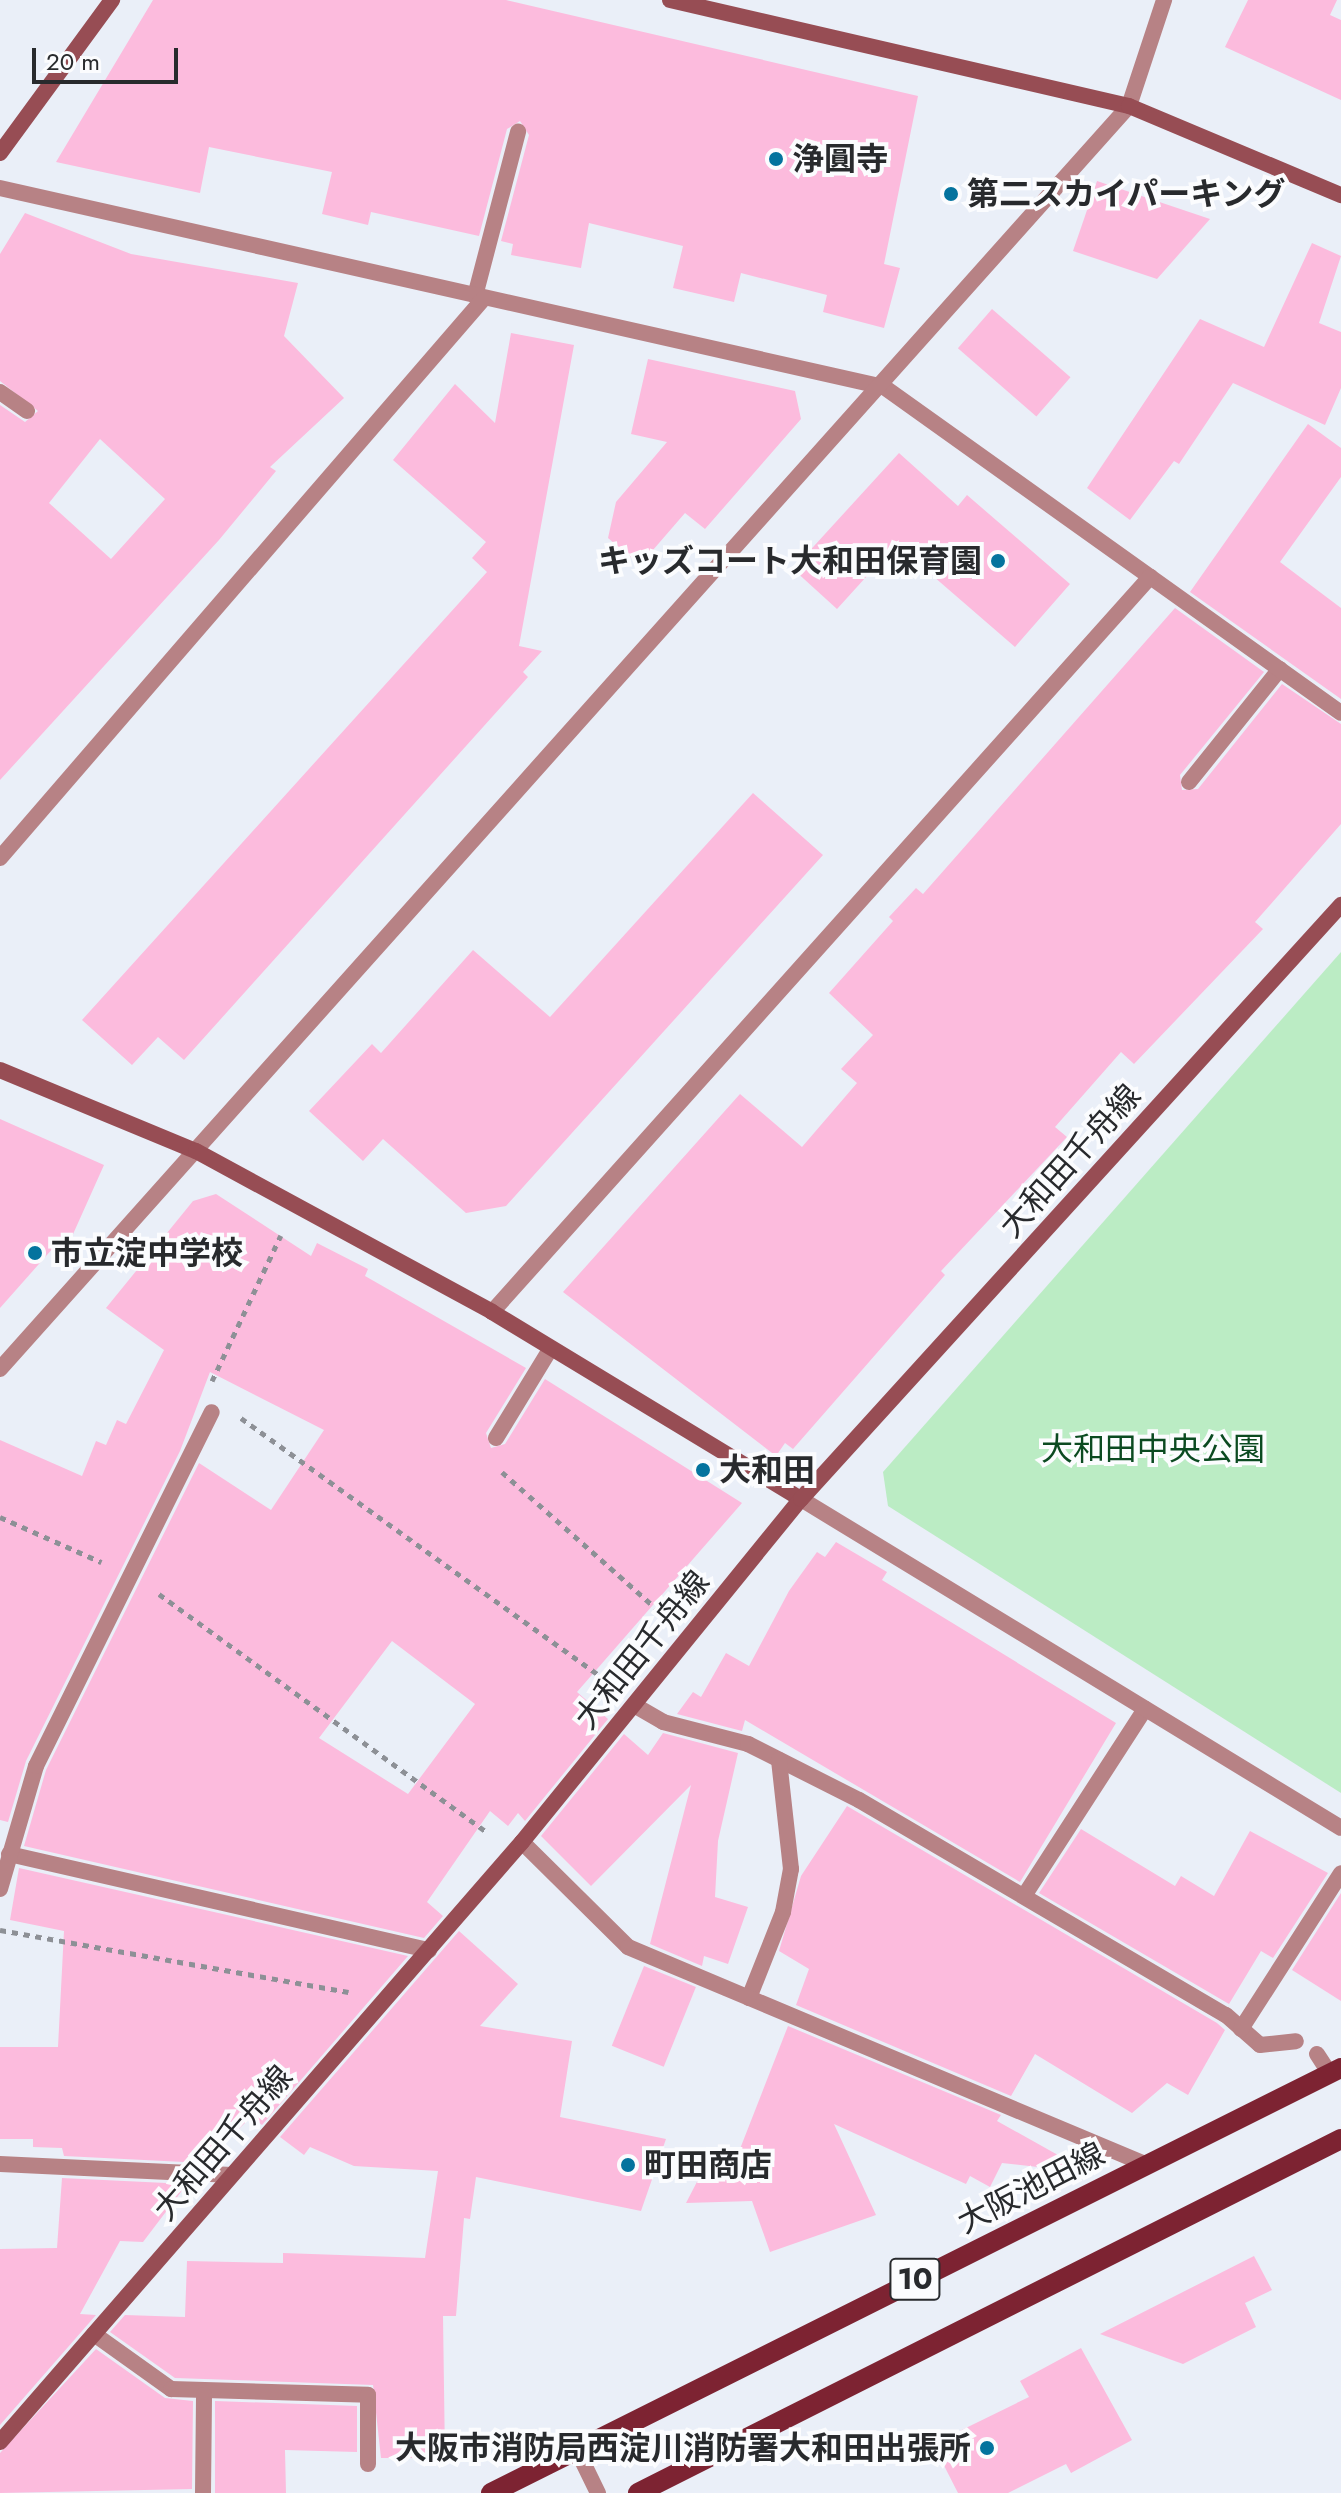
<!DOCTYPE html>
<meta charset="utf-8">
<style>
body{margin:0}
#map{position:relative;width:1341px;height:2493px;overflow:hidden;background:#eaeff8;font-family:Jost,"Noto Sans JP",sans-serif}
div>[style]{position:absolute}
[style*='--x']{left:calc(var(--x)*1px);top:calc(var(--y)*1px);width:calc(var(--w)*1px);rotate:calc(var(--a)*1deg)}
.green>*{inset:0;background:#bbecc4}
.building>*{inset:0;background:#fcbbdd;transform-origin:0 0}
.path>*{height:5px;margin-top:-2.5px;transform-origin:0;background:repeating-linear-gradient(90deg,#8d9096 0 6px,transparent 0 12px)}
.lane>*{height:16px;margin:-8px;padding:0 8px;transform-origin:8px;border-radius:8px;background:#b78285}
.street>*{height:16px;margin:-8px;padding:0 8px;transform-origin:8px;border-radius:8px;background:#b78285}
.secondary>*{height:16px;margin:-8px;padding:0 8px;transform-origin:8px;border-radius:8px;background:#974d54}
.primary>*{height:20px;margin:-10px;padding:0 10px;transform-origin:10px;border-radius:10px;background:#7d2332}
.dots>*{width:22px;height:22px;translate:-50% -50%;box-sizing:border-box;border:4px solid #fbfcfe;border-radius:50%}
span{translate:-50% -50%;white-space:nowrap;text-align:center;line-height:1.15;-webkit-text-stroke:8px #fbfcfe;paint-order:stroke}
.shield-label span{padding:2px 6px;background:#fbfcfe;border:2px solid;border-radius:6px;-webkit-text-stroke-width:0}
.shield-label{font-size:30px;color:#282a2d;font-weight:700}
.poi-label{font-size:32px;color:#282a2d;font-weight:700}
.left{translate:0 -50%;text-align:left}
.right{translate:-100% -50%;text-align:right}
.street-label{font-size:32px;color:#282a2d}
.park-label{font-size:32px;color:#0b4a21}
.scale{position:absolute;left:32px;top:48px;width:146px;height:36px;box-sizing:border-box;border:4px solid #282a2d;border-top:0;padding-left:10px;font-size:24px;line-height:28px;white-space:nowrap;color:#282a2d;-webkit-text-stroke:6px #fbfcfe;paint-order:stroke}
</style>
<div id="map">
<div class="green">
<div style="clip-path:polygon(1341px 952px,1341px 1793px,888px 1506px,883px 1472px)"></div>
</div>
<div class="building">
<div style="clip-path:polygon(153px 0,506px 0,918px 96px,884px 264px,900px 268px,884px 328px,823px 312px,827px 295px,741px 273px,734px 302px,673px 288px,683px 246px,589px 223px,581px 268px,511px 255px,513px 244px,501px 241px,529px 135px,520px 121px,507px 129px,479px 236px,371px 212px,368px 225px,322px 214px,332px 172px,209px 147px,200px 193px,56px 162px)"></div>
<div style="clip-path:polygon(1248px 0,1337px 0,1330px 15px,1341px 20px,1341px 100px,1225px 47px)"></div>
<div style="clip-path:polygon(1097px 181px,1210px 219px,1157px 279px,1073px 251px)"></div>
<div style="clip-path:polygon(evenodd,25px 213px,131px 254px,298px 283px,284px 336px,344px 398px,270px 467px,276px 471px,219px 540px,0 780px,0 405px,25px 422px,38px 411px,0 381px,0 254px,25px 213px,100px 439px,165px 499px,111px 559px,49px 503px,100px 439px)"></div>
<div style="clip-path:polygon(1312px 243px,1341px 256px,1319px 323px,1341px 332px,1341px 388px,1325px 425px,1233px 383px,1179px 464px,1174px 461px,1130px 520px,1087px 488px,1200px 319px,1264px 347px)"></div>
<div style="left:992px;top:309px;width:104px;height:52px;rotate:41deg"></div>
<div style="clip-path:polygon(511px 333px,574px 345px,519px 646px,542px 651px,523px 672px,528px 677px,184px 1060px,158px 1037px,132px 1065px,82px 1020px,487px 572px,472px 558px,486px 542px,393px 460px,455px 384px,495px 423px)"></div>
<div style="clip-path:polygon(648px 359px,795px 391px,801px 419px,705px 529px,685px 513px,640px 565px,608px 538px,616px 502px,667px 442px,631px 434px)"></div>
<div style="clip-path:polygon(1308px 424px,1341px 448px,1341px 477px,1280px 562px,1341px 608px,1341px 699px,1190px 592px)"></div>
<div style="clip-path:polygon(899px 453px,958px 506px,967px 495px,1070px 584px,1015px 647px,896px 544px,837px 609px,793px 569px)"></div>
<div style="clip-path:polygon(1175px 608px,1264px 672px,1180px 775px,1182px 790px,1198px 789px,1282px 684px,1341px 724px,1341px 824px,1255px 922px,1263px 929px,1134px 1064px,1121px 1052px,1055px 1127px,1067px 1137px,941px 1271px,945px 1275px,793px 1449px,785px 1443px,776px 1456px,563px 1292px,740px 1094px,802px 1147px,857px 1083px,841px 1069px,873px 1035px,829px 993px,893px 921px,889px 917px,916px 888px,923px 894px)"></div>
<div style="clip-path:polygon(753px 793px,823px 855px,506px 1206px,466px 1213px,383px 1139px,363px 1161px,309px 1111px,372px 1044px,381px 1053px,473px 950px,550px 1017px)"></div>
<div style="clip-path:polygon(0 1119px,104px 1165px,65px 1252px,54px 1247px,0 1308px)"></div>
<div style="clip-path:polygon(evenodd,216px 1194px,311px 1256px,317px 1243px,368px 1269px,365px 1276px,526px 1368px,486px 1433px,491px 1448px,505px 1444px,545px 1379px,742px 1503px,577px 1692px,608px 1719px,525px 1821px,518px 1813px,508px 1826px,490px 1811px,427px 1902px,443px 1916px,424px 1938px,24px 1846px,46px 1770px,199px 1463px,271px 1510px,324px 1430px,210px 1372px,180px 1451px,26px 1761px,8px 1822px,0 1820px,0 1440px,82px 1476px,96px 1441px,106px 1445px,117px 1420px,126px 1424px,164px 1350px,106px 1308px,193px 1201px,216px 1194px,392px 1641px,475px 1704px,408px 1794px,319px 1738px,392px 1641px)"></div>
<div style="clip-path:polygon(836px 1542px,887px 1572px,882px 1580px,1116px 1723px,1020px 1882px,745px 1720px,742px 1731px,677px 1714px,693px 1692px,701px 1697px,726px 1653px,749px 1666px,789px 1591px,817px 1552px,825px 1557px)"></div>
<div style="clip-path:polygon(663px 1733px,738px 1753px,718px 1841px,715px 1897px,748px 1907px,728px 1964px,704px 1956px,702px 1966px,650px 1944px,691px 1785px,591px 1886px,541px 1836px,624px 1734px,648px 1755px)"></div>
<div style="clip-path:polygon(847px 1806px,1217px 2023px,1225px 2030px,1188px 2095px,1167px 2083px,1132px 2113px,1035px 2054px,1011px 2096px,796px 2005px,809px 1969px,779px 1951px,801px 1876px)"></div>
<div style="clip-path:polygon(1081px 1829px,1175px 1886px,1181px 1876px,1214px 1896px,1250px 1831px,1328px 1873px,1273px 1958px,1261px 1951px,1229px 2004px,1039px 1893px)"></div>
<div style="clip-path:polygon(19px 1868px,408px 1956px,262px 2125px,251px 2117px,204px 2163px,64px 2156px,62px 2148px,33px 2147px,33px 2139px,0 2139px,0 2047px,58px 2047px,64px 1931px,10px 1920px)"></div>
<div style="clip-path:polygon(1341px 1893px,1341px 2001px,1292px 1970px)"></div>
<div style="clip-path:polygon(459px 1931px,518px 1984px,480px 2026px,572px 2041px,560px 2117px,666px 2139px,641px 2211px,476px 2177px,470px 2219px,464px 2218px,456px 2316px,443px 2316px,445px 2458px,381px 2458px,373px 2385px,175px 2378px,110px 2332px,125px 2315px,185px 2317px,187px 2261px,283px 2263px,283px 2253px,425px 2258px,438px 2171px,354px 2166px,310px 2147px,304px 2155px,280px 2137px)"></div>
<div style="left:644px;top:1966px;width:56px;height:86px;rotate:22deg"></div>
<div style="clip-path:polygon(788px 2026px,1001px 2115px,997px 2121px,1090px 2173px,1002px 2163px,990px 2187px,970px 2176px,966px 2184px,834px 2124px,876px 2215px,770px 2252px,752px 2201px,686px 2203px,714px 2149px,738px 2154px)"></div>
<div style="clip-path:polygon(62px 2178px,187px 2184px,143px 2242px,120px 2241px,80px 2314px,96px 2315px,0 2425px,0 2249px,57px 2248px)"></div>
<div style="clip-path:polygon(1254px 2256px,1272px 2290px,1245px 2303px,1256px 2327px,1183px 2364px,1100px 2334px)"></div>
<div style="clip-path:polygon(1081px 2348px,1132px 2440px,1071px 2473px,1066px 2464px,1008px 2493px,958px 2493px,933px 2444px,1029px 2397px,1020px 2381px)"></div>
<div style="clip-path:polygon(96px 2349px,165px 2398px,193px 2401px,192px 2489px,0 2493px,0 2453px)"></div>
<div style="clip-path:polygon(215px 2401px,357px 2406px,357px 2452px,285px 2450px,286px 2493px,215px 2493px)"></div>
</div>
<div class="path">
<div style="--x:212;--y:1381;--w:161;--a:-64.7"></div>
<div style="--x:241;--y:1418;--w:453;--a:35.7"></div>
<div style="--x:502;--y:1472;--w:217;--a:41.5"></div>
<div style="--x:0;--y:1517;--w:111;--a:24"></div>
<div style="--x:159;--y:1594;--w:405;--a:36"></div>
<div style="--x:0;--y:1930;--w:354;--a:10.1"></div>
</div>
<div class="lane">
<div style="--x:475;--y:296;--w:170;--a:-75.3"></div>
<div style="--x:0;--y:392;--w:33;--a:35"></div>
<div style="--x:1189;--y:782;--w:145;--a:-51.2"></div>
<div style="--x:496;--y:1438;--w:105;--a:-58.6"></div>
<div style="--x:634;--y:1705;--w:34;--a:30"></div>
<div style="--x:663;--y:1722;--w:88;--a:14.5"></div>
<div style="--x:748;--y:1744;--w:124;--a:26.8"></div>
<div style="--x:859;--y:1800;--w:425;--a:30.4"></div>
<div style="--x:1226;--y:2015;--w:45;--a:41.4"></div>
<div style="--x:1260;--y:2045;--w:36;--a:-6"></div>
<div style="--x:9;--y:1854;--w:431;--a:12.9"></div>
<div style="--x:0;--y:1889;--w:128;--a:-73.7"></div>
<div style="--x:36;--y:1766;--w:395;--a:-63.6"></div>
<div style="--x:1024;--y:1896;--w:223;--a:-57.1"></div>
<div style="--x:749;--y:1998;--w:92;--a:-68.4"></div>
<div style="--x:783;--y:1912;--w:44;--a:-79.5"></div>
<div style="--x:791;--y:1869;--w:110;--a:-96.3"></div>
<div style="--x:1241;--y:2029;--w:185;--a:-57.3"></div>
<div style="--x:1317;--y:2054;--w:24;--a:57"></div>
<div style="--x:0;--y:2164;--w:232;--a:2.7"></div>
<div style="--x:94;--y:2334;--w:95;--a:35.5"></div>
<div style="--x:171;--y:2389;--w:197;--a:1.7"></div>
<div style="--x:368;--y:2395;--w:69;--a:90"></div>
<div style="--x:203;--y:2493;--w:98;--a:-89.4"></div>
</div>
<div class="street">
<div style="--x:0;--y:188;--w:906;--a:12.69"></div>
<div style="--x:884;--y:387;--w:561;--a:35.5"></div>
<div style="--x:0;--y:858;--w:740;--a:-49.16"></div>
<div style="--x:492;--y:1312;--w:987;--a:-48.16"></div>
<div style="--x:0;--y:1369;--w:1694;--a:-48.21"></div>
<div style="--x:1129;--y:106;--w:112;--a:-71.7"></div>
<div style="--x:801;--y:1499;--w:632;--a:31.35"></div>
<div style="--x:522;--y:1842;--w:149;--a:44.7"></div>
<div style="--x:628;--y:1947;--w:561;--a:22.77"></div>
<div style="--x:577;--y:2450;--w:48;--a:64"></div>
</div>
<div class="secondary">
<div style="--x:670;--y:0;--w:471;--a:13"></div>
<div style="--x:1129;--y:106;--w:230;--a:22.8"></div>
<div style="--x:0;--y:153;--w:190;--a:-53.8"></div>
<div style="--x:0;--y:1070;--w:212;--a:22.5"></div>
<div style="--x:196;--y:1151;--w:337;--a:28.5"></div>
<div style="--x:492;--y:1312;--w:361;--a:31.2"></div>
<div style="--x:0;--y:2442;--w:795;--a:-48.98"></div>
<div style="--x:522;--y:1842;--w:442;--a:-50.9"></div>
<div style="--x:801;--y:1499;--w:803;--a:-47.73"></div>
</div>
<div class="primary">
<div style="--x:491;--y:2493;--w:950;--a:-26.57"></div>
<div style="--x:638;--y:2493;--w:787;--a:-26.73"></div>
</div>
<div class="dots">
<div style="left:776px;top:159px;background:#04739e"></div>
<div style="left:951px;top:194px;background:#04739e"></div>
<div style="left:998px;top:561px;background:#04739e"></div>
<div style="left:35px;top:1253px;background:#04739e"></div>
<div style="left:703px;top:1470px;background:#04739e"></div>
<div style="left:628px;top:2165px;background:#04739e"></div>
<div style="left:987px;top:2448px;background:#04739e"></div>
</div>
<div class="shield-label">
<span style="left:915px;top:2279px">10</span>
</div>
<div class="poi-label">
<span class="left" style="left:792px;top:159px">浄圓寺</span>
<span class="left" style="left:967px;top:194px">第二スカイパーキング</span>
<span class="right" style="left:982px;top:561px">キッズコート大和田保育園</span>
<span class="left" style="left:51px;top:1253px">市立淀中学校</span>
<span class="left" style="left:719px;top:1470px">大和田</span>
<span class="left" style="left:644px;top:2165px">町田商店</span>
<span class="right" style="left:971px;top:2448px">大阪市消防局西淀川消防署大和田出張所</span>
</div>
<div class="street-label">
<span style="left:1070px;top:1161px;rotate:-48deg">大和田千舟線</span>
<span style="left:642px;top:1650px;rotate:-51deg">大和田千舟線</span>
<span style="left:223px;top:2143px;rotate:-49deg">大和田千舟線</span>
<span style="left:1031px;top:2188px;rotate:-27deg">大阪池田線</span>
</div>
<div class="park-label">
<span style="left:1153px;top:1449px">大和田中央公園</span>
</div>
<div class="scale">20 m</div>
</div>
